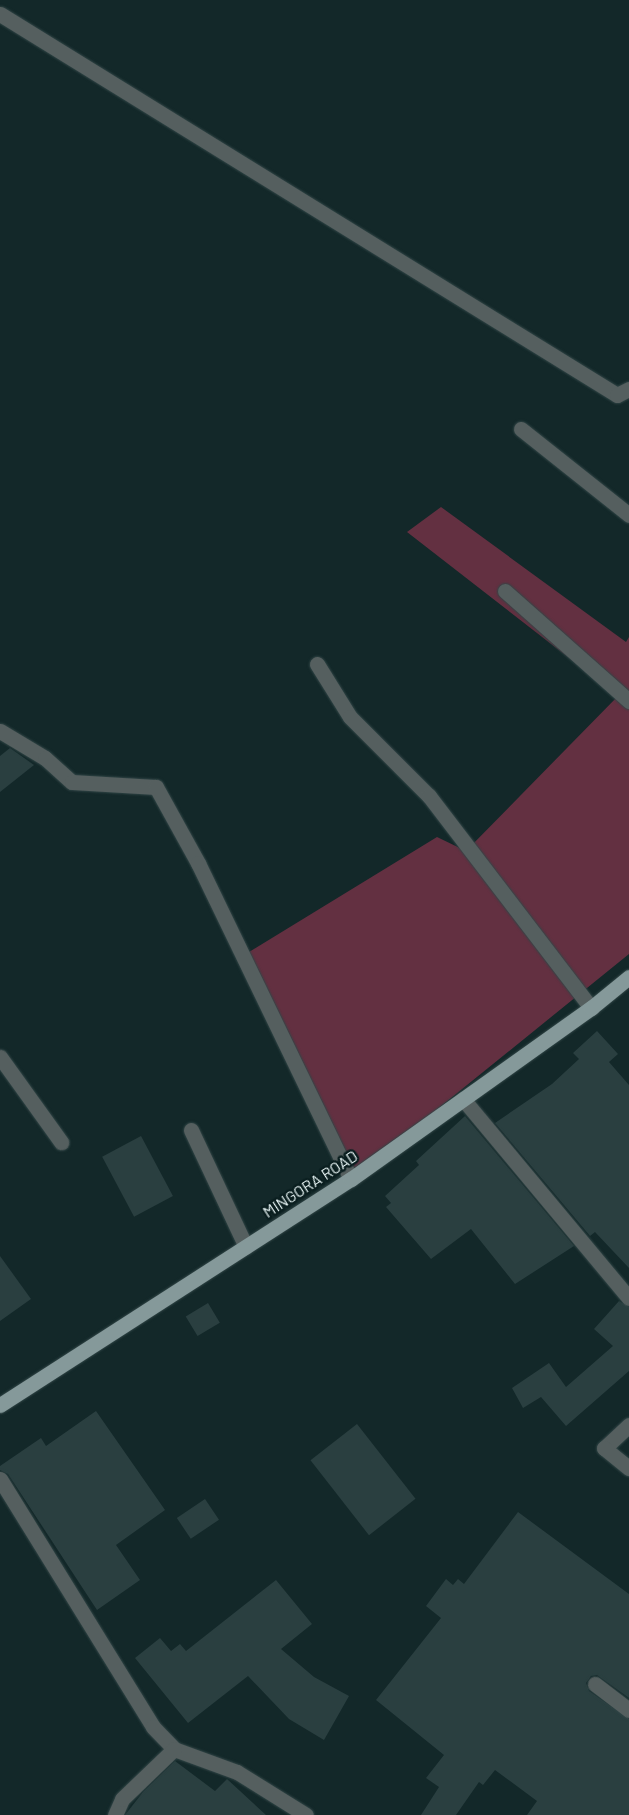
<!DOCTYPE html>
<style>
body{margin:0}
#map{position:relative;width:629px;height:1815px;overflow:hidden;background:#132829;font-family:Barlow,sans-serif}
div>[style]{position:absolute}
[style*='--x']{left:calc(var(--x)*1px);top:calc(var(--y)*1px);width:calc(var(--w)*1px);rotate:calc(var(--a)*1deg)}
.green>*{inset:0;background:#633041}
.building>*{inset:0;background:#2a3f40;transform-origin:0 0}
.roads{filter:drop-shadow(0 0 1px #314546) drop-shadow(0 0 1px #314546)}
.minor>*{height:15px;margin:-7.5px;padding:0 7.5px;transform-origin:7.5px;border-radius:7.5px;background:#555f5f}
.major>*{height:15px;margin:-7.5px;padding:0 7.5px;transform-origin:7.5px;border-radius:7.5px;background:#85999a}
span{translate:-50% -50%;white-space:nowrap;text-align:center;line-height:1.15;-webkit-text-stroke:5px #0a1e1f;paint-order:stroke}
.street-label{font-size:16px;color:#e9f6f6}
</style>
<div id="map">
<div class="green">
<div style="clip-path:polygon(441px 507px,626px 642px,629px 637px,629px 954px,351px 1179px,249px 952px,437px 837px,466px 851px,618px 696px,407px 532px)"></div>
</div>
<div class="building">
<div style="clip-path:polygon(10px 748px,34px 765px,0 792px,0 756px)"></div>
<div style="clip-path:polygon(597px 1031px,618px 1054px,609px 1062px,629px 1085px,629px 1268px,595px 1232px,590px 1236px,495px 1123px,552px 1084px,579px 1059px,573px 1053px)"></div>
<div style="clip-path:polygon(465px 1116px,574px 1246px,515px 1284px,471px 1229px,431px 1259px,386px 1207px,391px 1203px,385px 1196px,419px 1165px,416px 1161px)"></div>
<div style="left:141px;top:1136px;width:68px;height:44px;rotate:62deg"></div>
<div style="clip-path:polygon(0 1256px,31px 1299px,0 1321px)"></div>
<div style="clip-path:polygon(619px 1301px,629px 1307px,629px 1371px,566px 1426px,541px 1397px,523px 1408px,512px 1388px,549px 1363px,566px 1387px,613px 1346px,594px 1329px)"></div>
<div style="left:208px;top:1303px;width:23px;height:26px;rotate:59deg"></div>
<div style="clip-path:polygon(96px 1411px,165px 1510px,116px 1545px,140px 1580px,97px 1610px,8px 1474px,0 1470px,0 1466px,41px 1438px,46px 1446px)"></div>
<div style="left:357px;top:1424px;width:95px;height:59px;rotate:52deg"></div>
<div style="left:205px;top:1499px;width:25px;height:34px;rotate:56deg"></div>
<div style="clip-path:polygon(518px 1512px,629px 1594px,629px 1698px,597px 1675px,591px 1676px,586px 1683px,589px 1691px,629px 1719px,629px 1815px,527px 1815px,537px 1801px,495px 1770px,483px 1785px,479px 1782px,456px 1815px,421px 1815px,439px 1787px,426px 1778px,444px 1755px,376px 1700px,441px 1618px,426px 1606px,446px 1579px,453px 1585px,458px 1579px,464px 1584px)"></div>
<div style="clip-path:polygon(276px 1580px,312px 1624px,281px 1649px,314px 1677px,349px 1696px,324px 1740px,289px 1719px,248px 1676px,188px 1723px,135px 1658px,160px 1638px,171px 1651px,180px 1644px,186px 1651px)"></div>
<div style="clip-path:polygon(175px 1761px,215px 1791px,227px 1779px,266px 1815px,125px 1815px,143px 1792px)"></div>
</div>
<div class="roads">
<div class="minor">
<div style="--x:0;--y:14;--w:725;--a:31.7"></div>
<div style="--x:617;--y:395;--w:13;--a:-27"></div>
<div style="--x:521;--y:429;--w:138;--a:38.5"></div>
<div style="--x:505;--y:591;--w:166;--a:41.6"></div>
<div style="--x:317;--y:664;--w:62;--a:58.1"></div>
<div style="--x:350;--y:717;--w:112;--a:45"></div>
<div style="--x:429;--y:796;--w:267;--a:52.6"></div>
<div style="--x:0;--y:731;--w:52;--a:31"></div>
<div style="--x:45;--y:758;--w:36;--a:42"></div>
<div style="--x:72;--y:782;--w:84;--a:3.4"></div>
<div style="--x:156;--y:787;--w:87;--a:61.1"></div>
<div style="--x:198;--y:863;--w:351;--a:64.2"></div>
<div style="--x:0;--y:1057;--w:105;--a:54.3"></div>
<div style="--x:463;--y:1099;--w:259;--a:50.2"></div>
<div style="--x:191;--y:1130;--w:129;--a:64.8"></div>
<div style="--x:629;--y:1425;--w:34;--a:137"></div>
<div style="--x:604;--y:1448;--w:32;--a:39"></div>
<div style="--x:0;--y:1479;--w:291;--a:58.3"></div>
<div style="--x:153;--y:1727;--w:30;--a:46"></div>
<div style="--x:174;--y:1749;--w:67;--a:20.1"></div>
<div style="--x:237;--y:1772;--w:81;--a:31.9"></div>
<div style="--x:595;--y:1684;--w:43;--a:37.4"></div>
<div style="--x:115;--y:1815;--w:17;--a:-66"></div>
<div style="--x:122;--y:1799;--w:72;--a:-43.9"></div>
</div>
<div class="major">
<div style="--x:0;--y:1405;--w:417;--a:-32.8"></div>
<div style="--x:351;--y:1179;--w:295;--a:-35.5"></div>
<div style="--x:591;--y:1008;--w:49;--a:-39.2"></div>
</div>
</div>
<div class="street-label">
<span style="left:310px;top:1184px;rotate:-33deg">MINGORA ROAD</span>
</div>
</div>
